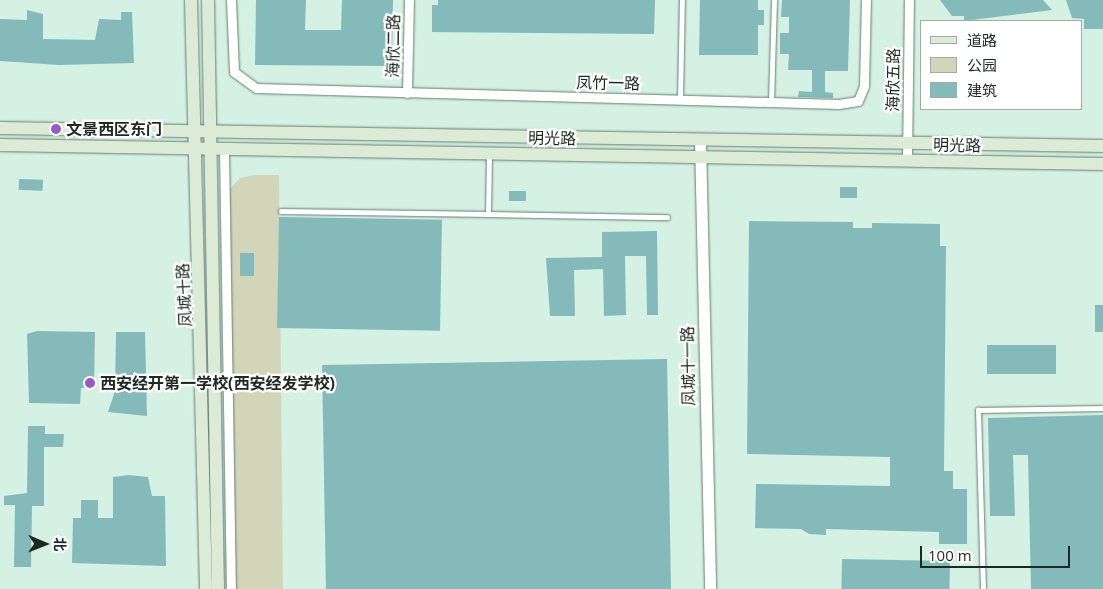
<!DOCTYPE html>
<meta charset="utf-8">
<style>
body{margin:0}
#map{position:relative;width:1103px;height:589px;overflow:hidden;background:#d4f1e3;font-family:"Open Sans","Noto Sans SC",sans-serif}
div>[style]{position:absolute}
[style*='--x']{left:calc(var(--x)*1px);top:calc(var(--y)*1px);width:calc(var(--w)*1px);rotate:calc(var(--a)*1deg)}
.green>*{inset:0;background:#d3d5b8}
.building>*{inset:0;background:#84bab9;transform-origin:0 0}
.roads{filter:drop-shadow(0 0 1px #647e72) drop-shadow(0 0 1px #647e72)}
.service>*{height:4.5px;margin:-2.25px;padding:0 2.25px;transform-origin:2.25px;border-radius:2.25px;background:#fff}
.minor>*{height:9px;margin:-4.5px;padding:0 4.5px;transform-origin:4.5px;border-radius:4.5px;background:#fff}
.tertiary>*{height:11px;margin:-5.5px;padding:0 5.5px;transform-origin:5.5px;border-radius:5.5px;background:#fff}
.secondary>*{height:12px;margin:-6px;padding:0 6px;transform-origin:6px;border-radius:6px;background:#dbebd6}
.dots>*{width:14px;height:14px;translate:-50% -50%;box-sizing:border-box;border:2px solid #fff;border-radius:50%}
span{translate:-50% -50%;white-space:nowrap;text-align:center;line-height:1.15;-webkit-text-stroke:4.5px #fff;paint-order:stroke}
.street-label{font-size:16px;color:#1e2924}
.poi-label{font-size:16px;color:#1e2924;font-weight:700}
.left{translate:0 -50%;text-align:left}
.legend{position:absolute;left:920px;top:20px;width:162px;height:90px;box-sizing:border-box;background:#fff;border:1px solid #a5a9a7;margin:0;padding:6px 9px;list-style:none;font-size:15px;color:#1e2924}
.legend li{display:flex;align-items:center;gap:10px;height:25px}
.legend b{width:25px;border:1px solid #a5a9a7}
.north{position:absolute;left:20px;top:519px;width:50px;height:50px;-webkit-text-stroke:4px #fff;paint-order:stroke;rotate:91deg;font-size:14px;font-weight:700;line-height:20px;text-align:center;color:#1e2924}
.north::after{content:'';display:block;margin:auto;width:18px;height:22px;background:#1e2924;clip-path:polygon(50% 0,100% 100%,50% 72%,0 100%)}
.scale{position:absolute;left:920px;top:546px;width:150px;height:22px;box-sizing:border-box;border:2px solid #1e2924;border-top:0;padding-left:6px;font-size:15px;line-height:18px;white-space:nowrap;color:#1e2924;-webkit-text-stroke:4px #fff;paint-order:stroke}
</style>
<div id="map">
<div class="green">
<div style="clip-path:polygon(254px 175px,279px 175px,283px 589px,233px 589px,228px 191px,240px 178px)"></div>
</div>
<div class="building">
<div style="clip-path:polygon(256px 0,306px 0,305px 30px,341px 30px,342px 0,393px 0,392px 66px,255px 65px)"></div>
<div style="clip-path:polygon(438px 0,655px 0,654px 34px,432px 32px,432px 5px,438px 5px)"></div>
<div style="clip-path:polygon(700px 0,758px 0,758px 10px,764px 10px,764px 25px,758px 25px,758px 55px,699px 55px)"></div>
<div style="clip-path:polygon(782px 0,850px 0,848px 71px,825px 71px,825px 92px,833px 93px,833px 98px,798px 97px,799px 91px,812px 92px,812px 70px,788px 70px,789px 54px,780px 54px,780px 33px,789px 33px,789px 17px,781px 17px)"></div>
<div style="clip-path:polygon(940px 0,1043px 0,1052px 10px,964px 21px,964px 16px,952px 16px)"></div>
<div style="clip-path:polygon(1066px 0,1103px 0,1103px 29px,1084px 29px,1084px 19px,1072px 18px)"></div>
<div style="clip-path:polygon(27px 10px,43px 14px,43px 39px,95px 40px,99px 19px,121px 20px,121px 12px,132px 12px,134px 63px,59px 65px,0 61px,0 19px,27px 20px)"></div>
<div style="left:19px;top:179px;width:24px;height:11px;rotate:2deg"></div>
<div style="left:840px;top:187px;width:17px;height:11px"></div>
<div style="left:526px;top:191px;width:10px;height:17px;rotate:90deg"></div>
<div style="left:279px;top:217px;width:163px;height:111px;rotate:1deg"></div>
<div style="clip-path:polygon(749px 221px,853px 222px,853px 228px,872px 228px,872px 223px,940px 224px,940px 246px,946px 246px,944px 471px,953px 471px,953px 489px,967px 489px,967px 544px,939px 544px,939px 532px,826px 529px,826px 535px,809px 534px,801px 529px,755px 528px,756px 484px,890px 486px,890px 457px,747px 454px)"></div>
<div style="clip-path:polygon(657px 231px,658px 315px,647px 315px,646px 256px,625px 256px,626px 315px,604px 316px,603px 269px,574px 270px,575px 316px,550px 316px,546px 258px,602px 257px,602px 232px)"></div>
<div style="left:240px;top:253px;width:14px;height:23px"></div>
<div style="left:1095px;top:305px;width:8px;height:27px"></div>
<div style="clip-path:polygon(37px 331px,95px 332px,94px 388px,81px 388px,80px 404px,29px 403px,27px 334px)"></div>
<div style="clip-path:polygon(116px 332px,145px 332px,147px 416px,108px 412px,115px 391px)"></div>
<div style="left:1056px;top:345px;width:29px;height:69px;rotate:90deg"></div>
<div style="left:667px;top:359px;width:230px;height:345px;rotate:89deg"></div>
<div style="clip-path:polygon(1103px 415px,1103px 589px,1031px 589px,1028px 455px,1013px 455px,1015px 516px,990px 516px,988px 418px)"></div>
<div style="clip-path:polygon(28px 426px,45px 426px,45px 434px,64px 434px,63px 447px,44px 447px,44px 506px,32px 506px,31px 567px,14px 567px,15px 505px,4px 505px,4px 496px,27px 493px)"></div>
<div style="clip-path:polygon(129px 475px,148px 477px,152px 496px,165px 496px,166px 566px,72px 563px,73px 518px,81px 518px,81px 500px,98px 500px,98px 518px,113px 518px,113px 477px)"></div>
<div style="left:842px;top:559px;width:108px;height:30px;rotate:1deg"></div>
</div>
<div class="roads">
<div class="service">
<div style="--x:680;--y:100;--w:100;--a:-88.9"></div>
<div style="--x:771;--y:102;--w:102;--a:-88.3"></div>
<div style="--x:281;--y:211;--w:207;--a:0.8"></div>
<div style="--x:488;--y:214;--w:60;--a:-89"></div>
<div style="--x:488;--y:214;--w:179;--a:1"></div>
<div style="--x:983;--y:589;--w:179;--a:-91.6"></div>
<div style="--x:978;--y:410;--w:125;--a:-0.9"></div>
</div>
<div class="minor">
<div style="--x:231;--y:0;--w:72;--a:87.6"></div>
<div style="--x:234;--y:72;--w:27;--a:36"></div>
<div style="--x:256;--y:88;--w:583;--a:1.57"></div>
<div style="--x:839;--y:104;--w:19;--a:-9"></div>
<div style="--x:858;--y:101;--w:16;--a:-68"></div>
<div style="--x:864;--y:86;--w:86;--a:-88.7"></div>
<div style="--x:407;--y:93;--w:93;--a:-88.8"></div>
<div style="--x:224;--y:149;--w:440;--a:89.1"></div>
<div style="--x:907;--y:160;--w:160;--a:-89.3"></div>
</div>
<div class="tertiary">
<div style="--x:700;--y:141;--w:448;--a:88.7"></div>
</div>
<div class="secondary">
<div style="--x:191;--y:0;--w:589;--a:88.54"></div>
<div style="--x:208;--y:0;--w:589;--a:89.03"></div>
<div style="--x:0;--y:128;--w:1103;--a:0.93"></div>
<div style="--x:0;--y:145;--w:1103;--a:0.99"></div>
</div>
</div>
<div class="dots">
<div style="left:56px;top:129px;background:#9958ce"></div>
<div style="left:90px;top:383px;background:#9958ce"></div>
</div>
<div class="street-label">
<span style="left:393px;top:46px;rotate:-89deg">海欣二路</span>
<span style="left:893px;top:80px;rotate:-89deg">海欣五路</span>
<span style="left:608px;top:83px;rotate:1deg">凤竹一路</span>
<span style="left:552px;top:138px;rotate:1deg">明光路</span>
<span style="left:957px;top:145px;rotate:1deg">明光路</span>
<span style="left:184px;top:295px;rotate:-93deg">凤城十路</span>
<span style="left:688px;top:366px;rotate:-91deg">凤城十一路</span>
</div>
<div class="poi-label">
<span class="left" style="left:66px;top:129px">文景西区东门</span>
<span class="left" style="left:100px;top:383px">西安经开第一学校(西安经发学校)</span>
</div>
<ul class="legend">
<li><b style="height:6px;background:#dbebd6"></b>道路</li>
<li><b style="height:14px;background:#d3d5b8"></b>公园</li>
<li><b style="height:14px;background:#84bab9"></b>建筑</li>
</ul>
<div class="north">北</div>
<div class="scale">100 m</div>
</div>
